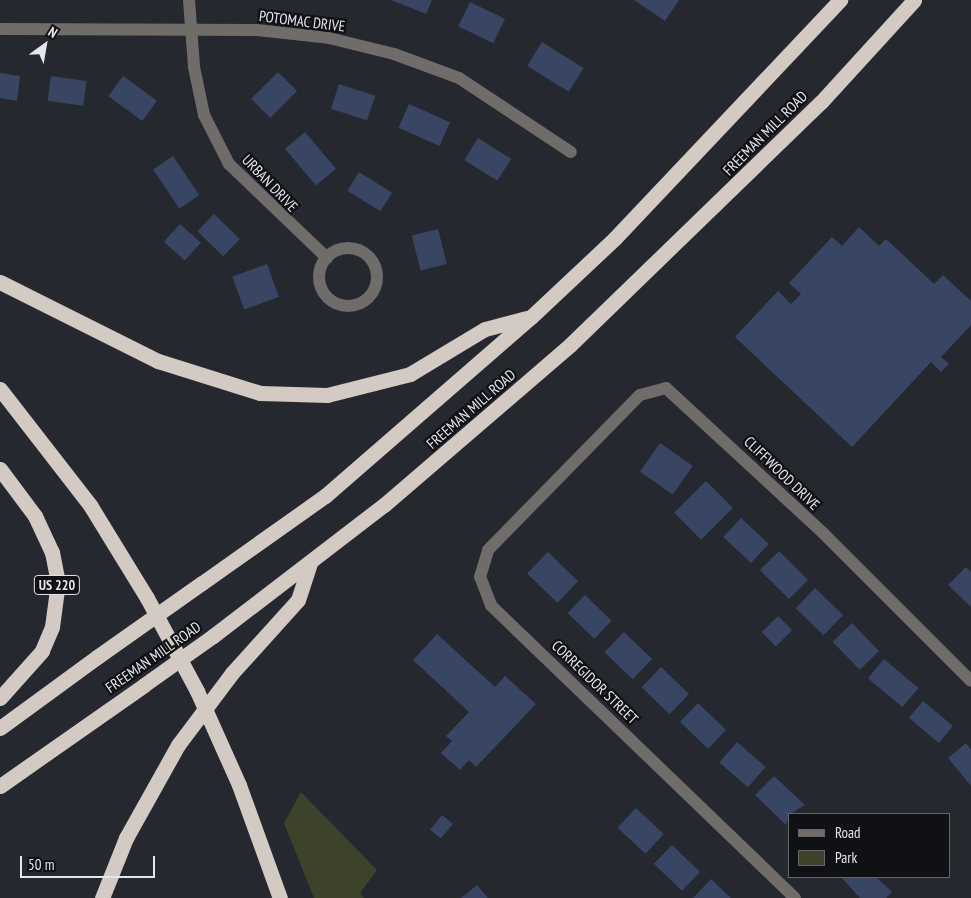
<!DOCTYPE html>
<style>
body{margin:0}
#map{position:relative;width:971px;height:898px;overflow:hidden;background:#25282f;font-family:"PT Sans Narrow",sans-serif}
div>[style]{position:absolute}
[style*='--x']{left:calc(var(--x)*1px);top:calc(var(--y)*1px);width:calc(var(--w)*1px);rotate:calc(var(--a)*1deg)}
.green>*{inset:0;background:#3d432a}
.building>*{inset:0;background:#384563;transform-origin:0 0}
.minor>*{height:12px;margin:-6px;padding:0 6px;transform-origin:6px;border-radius:6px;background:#6f6c69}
.minor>.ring{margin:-6px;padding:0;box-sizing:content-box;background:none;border:12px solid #6f6c69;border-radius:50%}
.highway>*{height:15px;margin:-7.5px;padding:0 7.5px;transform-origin:7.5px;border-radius:7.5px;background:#d3cac4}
.highway-bridge>*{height:15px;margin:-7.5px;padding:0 7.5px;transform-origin:7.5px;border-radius:7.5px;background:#d3cac4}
span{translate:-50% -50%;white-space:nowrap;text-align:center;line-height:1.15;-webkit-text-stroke:4.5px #101114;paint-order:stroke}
.shield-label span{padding:1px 4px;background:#101114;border:1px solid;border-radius:4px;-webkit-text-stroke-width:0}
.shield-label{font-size:14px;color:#e4e6eb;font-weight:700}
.street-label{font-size:15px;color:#e4e6eb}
.legend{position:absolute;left:788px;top:813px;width:162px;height:65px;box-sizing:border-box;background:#101114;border:1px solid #65666a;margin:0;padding:6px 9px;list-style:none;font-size:15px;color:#e4e6eb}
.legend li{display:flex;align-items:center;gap:10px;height:25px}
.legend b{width:25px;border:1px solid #65666a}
.north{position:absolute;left:20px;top:20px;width:50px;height:50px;-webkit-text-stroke:4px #101114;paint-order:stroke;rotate:32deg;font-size:14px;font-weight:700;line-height:20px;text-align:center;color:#e4e6eb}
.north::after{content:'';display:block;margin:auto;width:18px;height:22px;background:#e4e6eb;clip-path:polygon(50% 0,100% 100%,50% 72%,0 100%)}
.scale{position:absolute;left:20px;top:856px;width:135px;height:22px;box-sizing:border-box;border:2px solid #e4e6eb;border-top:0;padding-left:6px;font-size:15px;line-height:18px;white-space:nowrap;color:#e4e6eb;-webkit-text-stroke:4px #101114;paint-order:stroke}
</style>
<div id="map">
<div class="green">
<div style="clip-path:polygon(301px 792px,377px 870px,360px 893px,364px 898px,314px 898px,284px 823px)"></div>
</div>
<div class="building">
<div style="clip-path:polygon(391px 0,432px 0,426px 14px)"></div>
<div style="clip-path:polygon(634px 0,679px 0,665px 21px)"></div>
<div style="left:470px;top:2px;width:39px;height:27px;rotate:26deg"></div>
<div style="left:542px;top:42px;width:49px;height:28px;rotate:32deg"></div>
<div style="left:278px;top:72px;width:27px;height:38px;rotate:45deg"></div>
<div style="clip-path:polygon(0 73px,20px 76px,17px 101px,0 98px)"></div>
<div style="left:51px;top:76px;width:36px;height:25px;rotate:8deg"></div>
<div style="left:123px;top:76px;width:42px;height:25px;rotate:36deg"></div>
<div style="left:339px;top:84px;width:38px;height:26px;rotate:18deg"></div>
<div style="left:409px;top:104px;width:45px;height:26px;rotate:24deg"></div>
<div style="left:305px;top:132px;width:48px;height:26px;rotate:50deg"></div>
<div style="left:478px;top:138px;width:39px;height:26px;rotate:32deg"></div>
<div style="left:173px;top:156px;width:47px;height:24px;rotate:56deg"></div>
<div style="left:359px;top:172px;width:39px;height:22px;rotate:32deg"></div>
<div style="left:214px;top:214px;width:36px;height:24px;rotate:44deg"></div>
<div style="left:180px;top:224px;width:28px;height:24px;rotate:42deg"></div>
<div style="clip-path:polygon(859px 227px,879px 246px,886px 239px,934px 284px,943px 275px,971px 301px,971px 325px,941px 357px,949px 364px,941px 372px,931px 362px,852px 447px,735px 337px,778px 291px,791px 304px,801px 294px,789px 283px,832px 237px,842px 246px)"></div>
<div style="left:438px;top:229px;width:36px;height:27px;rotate:76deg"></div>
<div style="left:267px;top:264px;width:35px;height:37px;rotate:70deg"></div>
<div style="left:660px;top:443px;width:40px;height:35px;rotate:35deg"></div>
<div style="left:706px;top:481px;width:38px;height:45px;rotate:45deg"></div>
<div style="left:741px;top:518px;width:38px;height:26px;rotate:43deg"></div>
<div style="left:779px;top:551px;width:41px;height:27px;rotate:45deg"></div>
<div style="left:548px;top:552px;width:42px;height:30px;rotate:44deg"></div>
<div style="clip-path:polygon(966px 567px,971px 572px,971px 607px,948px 585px)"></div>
<div style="left:815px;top:588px;width:39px;height:28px;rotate:44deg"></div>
<div style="left:585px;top:595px;width:37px;height:25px;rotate:44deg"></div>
<div style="left:778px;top:616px;width:20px;height:23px;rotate:45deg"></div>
<div style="left:852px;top:623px;width:39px;height:27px;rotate:46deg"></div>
<div style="left:624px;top:632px;width:39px;height:28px;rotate:44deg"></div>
<div style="clip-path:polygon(437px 634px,495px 687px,505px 676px,536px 704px,476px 767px,469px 760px,460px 770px,441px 753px,452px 741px,446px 736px,469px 712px,413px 660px)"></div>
<div style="left:884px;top:659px;width:45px;height:25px;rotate:40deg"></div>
<div style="left:661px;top:667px;width:39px;height:28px;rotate:44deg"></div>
<div style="left:923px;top:701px;width:39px;height:22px;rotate:40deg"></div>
<div style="left:698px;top:703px;width:39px;height:26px;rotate:44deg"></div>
<div style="left:737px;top:742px;width:38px;height:27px;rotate:41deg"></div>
<div style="clip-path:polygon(966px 743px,971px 750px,971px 786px,948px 758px)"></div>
<div style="clip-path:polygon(774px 776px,805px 805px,790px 814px,786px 825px,755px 795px)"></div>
<div style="left:636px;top:808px;width:38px;height:27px;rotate:43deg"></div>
<div style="left:442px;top:815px;width:14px;height:19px;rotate:39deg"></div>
<div style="left:672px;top:845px;width:39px;height:26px;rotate:44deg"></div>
<div style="clip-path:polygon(841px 877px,876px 877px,892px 892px,886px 898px,860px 898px)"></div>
<div style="clip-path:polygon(711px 879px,731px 898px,693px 898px)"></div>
<div style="clip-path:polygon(477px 885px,488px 898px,461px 898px)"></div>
</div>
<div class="minor">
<div style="--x:189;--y:0;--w:67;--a:85.7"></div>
<div style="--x:194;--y:67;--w:49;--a:78.2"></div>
<div style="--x:204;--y:115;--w:55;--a:63"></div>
<div style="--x:229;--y:164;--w:136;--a:43.8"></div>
<div style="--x:0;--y:29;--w:257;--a:0.2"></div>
<div style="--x:257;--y:30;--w:72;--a:6.3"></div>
<div style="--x:329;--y:38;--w:67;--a:13.8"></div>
<div style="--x:394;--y:54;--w:69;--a:20.3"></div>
<div style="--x:459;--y:78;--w:134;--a:33.5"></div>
<div class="ring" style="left:319px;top:248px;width:46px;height:46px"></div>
<div style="--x:795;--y:898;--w:422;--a:-136.1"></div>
<div style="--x:491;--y:605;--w:30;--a:-111"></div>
<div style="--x:480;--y:577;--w:28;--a:-73"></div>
<div style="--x:488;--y:550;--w:217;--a:-45.6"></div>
<div style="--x:640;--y:395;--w:27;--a:-15"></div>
<div style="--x:666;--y:388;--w:214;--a:42.7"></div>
<div style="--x:823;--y:533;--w:209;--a:45"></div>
</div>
<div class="highway">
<div style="--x:0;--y:282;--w:177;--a:26.6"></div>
<div style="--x:158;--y:361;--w:107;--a:17.4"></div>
<div style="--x:260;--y:393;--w:67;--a:1.7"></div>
<div style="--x:327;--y:395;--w:86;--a:-14.2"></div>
<div style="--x:410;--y:374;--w:87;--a:-31"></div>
<div style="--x:485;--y:329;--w:43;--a:-14.7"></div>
<div style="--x:0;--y:389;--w:147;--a:52.2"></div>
<div style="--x:90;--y:505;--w:109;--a:58.5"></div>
<div style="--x:147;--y:598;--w:106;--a:61.7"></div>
<div style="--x:197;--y:691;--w:103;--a:65.9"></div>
<div style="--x:239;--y:785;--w:120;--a:70.1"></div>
<div style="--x:0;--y:469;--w:59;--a:53.3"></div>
<div style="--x:35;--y:516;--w:40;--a:65"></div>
<div style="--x:52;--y:552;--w:31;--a:79"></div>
<div style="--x:58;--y:582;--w:45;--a:97.6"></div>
<div style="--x:52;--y:627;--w:26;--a:113"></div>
<div style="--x:42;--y:651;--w:63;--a:131.8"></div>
<div style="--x:202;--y:583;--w:151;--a:-35.3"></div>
<div style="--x:325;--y:496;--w:273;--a:-41"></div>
<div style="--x:531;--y:317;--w:115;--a:-43.2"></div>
<div style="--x:615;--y:238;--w:328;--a:-46.6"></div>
<div style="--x:213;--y:636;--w:215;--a:-37.5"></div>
<div style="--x:384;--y:505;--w:245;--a:-40.7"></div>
<div style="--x:570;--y:345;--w:349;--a:-44.1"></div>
<div style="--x:821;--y:102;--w:138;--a:-47.6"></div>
<div style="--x:232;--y:673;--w:98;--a:-47.9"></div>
<div style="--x:298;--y:600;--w:38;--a:-72"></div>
<div style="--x:0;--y:728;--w:120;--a:-36.2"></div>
<div style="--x:0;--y:786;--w:176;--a:-35"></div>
<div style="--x:102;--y:898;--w:65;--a:-68.2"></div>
<div style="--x:126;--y:838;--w:107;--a:-60.8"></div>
</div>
<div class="highway-bridge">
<div style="--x:97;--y:657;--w:128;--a:-35.2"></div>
<div style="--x:144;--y:685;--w:85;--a:-35.4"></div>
<div style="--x:178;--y:745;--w:90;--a:-53.1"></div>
</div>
<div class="shield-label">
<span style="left:57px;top:585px">US 220</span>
</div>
<div class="street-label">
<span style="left:302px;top:21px;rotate:7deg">POTOMAC DRIVE</span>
<span style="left:765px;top:133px;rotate:-45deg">FREEMAN MILL ROAD</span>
<span style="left:270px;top:183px;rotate:46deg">URBAN DRIVE</span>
<span style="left:471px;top:409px;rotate:-41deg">FREEMAN MILL ROAD</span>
<span style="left:782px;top:473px;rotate:44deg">CLIFFWOOD DRIVE</span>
<span style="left:153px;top:657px;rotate:-35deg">FREEMAN MILL ROAD</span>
<span style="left:595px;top:682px;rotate:44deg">CORREGIDOR STREET</span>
</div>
<ul class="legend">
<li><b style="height:6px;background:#6f6c69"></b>Road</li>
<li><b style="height:14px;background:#3d432a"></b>Park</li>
</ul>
<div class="north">N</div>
<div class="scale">50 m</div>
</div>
